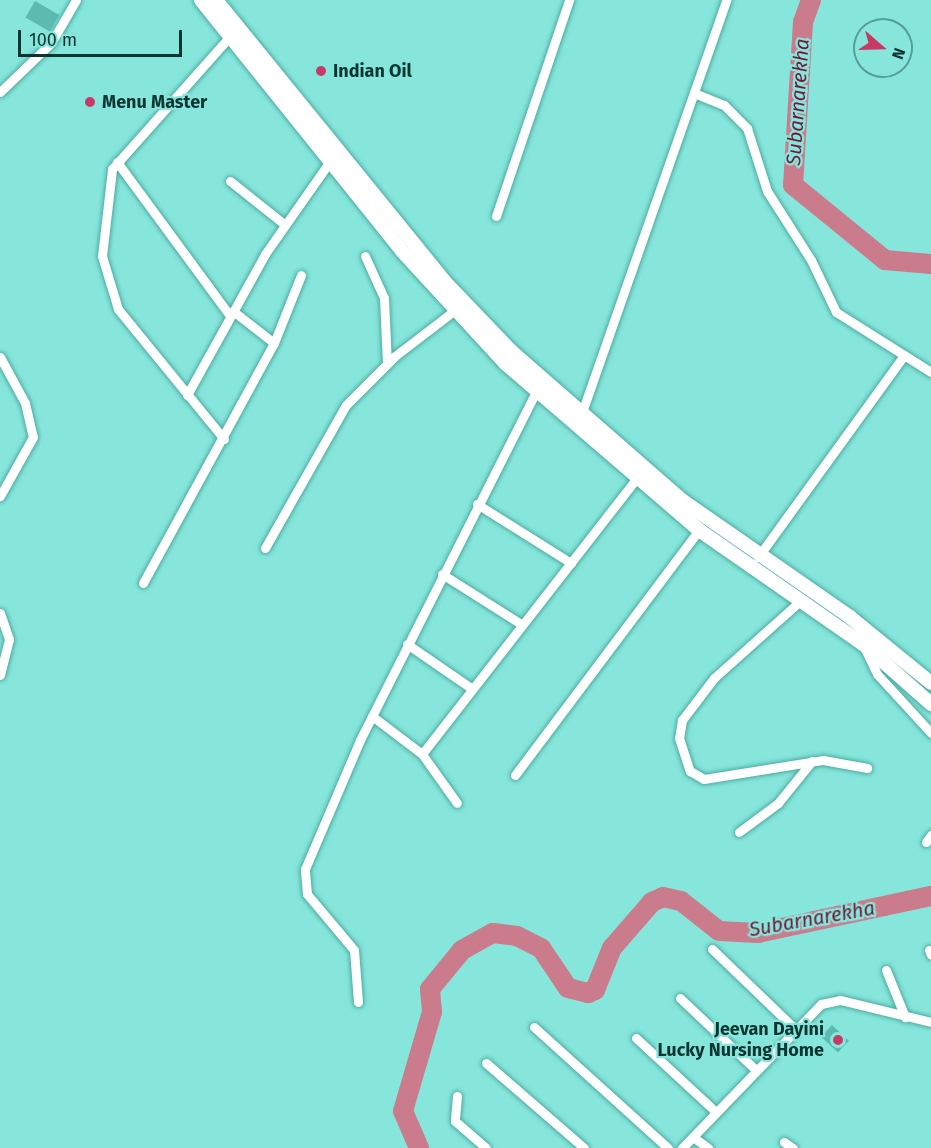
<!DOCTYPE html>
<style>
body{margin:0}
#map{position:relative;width:931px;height:1148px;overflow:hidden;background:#87e6db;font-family:"Fira Sans",sans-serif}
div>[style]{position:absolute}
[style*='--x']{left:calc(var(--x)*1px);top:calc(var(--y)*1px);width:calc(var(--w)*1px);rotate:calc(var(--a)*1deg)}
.river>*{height:20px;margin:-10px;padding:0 10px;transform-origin:10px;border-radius:10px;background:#ca7c8c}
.building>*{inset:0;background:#5cbbb1;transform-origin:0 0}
.roads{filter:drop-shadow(0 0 2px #4caca2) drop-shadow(0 0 2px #4caca2)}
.street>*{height:9px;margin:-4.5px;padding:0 4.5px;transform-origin:4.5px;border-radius:4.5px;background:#fff}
.secondary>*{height:14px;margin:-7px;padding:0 7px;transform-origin:7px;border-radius:7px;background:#fff}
.dots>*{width:16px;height:16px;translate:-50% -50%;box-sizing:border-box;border:3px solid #87e6db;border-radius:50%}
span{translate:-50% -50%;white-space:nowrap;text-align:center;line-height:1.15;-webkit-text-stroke:4.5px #87e6db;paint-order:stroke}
.poi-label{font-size:18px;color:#0a3531;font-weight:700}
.left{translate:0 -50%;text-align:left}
.right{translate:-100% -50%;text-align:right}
.water-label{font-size:20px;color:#751736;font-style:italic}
.north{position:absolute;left:853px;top:18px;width:60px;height:60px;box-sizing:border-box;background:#87e6db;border:2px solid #559f97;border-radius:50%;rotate:110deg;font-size:16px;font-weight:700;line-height:24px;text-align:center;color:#0a3531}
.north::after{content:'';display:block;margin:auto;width:21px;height:27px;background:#c83a66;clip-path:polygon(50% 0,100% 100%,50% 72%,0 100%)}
.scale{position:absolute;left:18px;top:30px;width:164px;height:27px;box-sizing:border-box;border:3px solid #0a3531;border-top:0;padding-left:8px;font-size:18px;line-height:21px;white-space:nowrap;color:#0a3531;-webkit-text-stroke:4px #87e6db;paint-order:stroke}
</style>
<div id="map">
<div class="river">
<div style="--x:811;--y:0;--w:23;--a:110"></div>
<div style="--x:803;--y:22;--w:163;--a:93.5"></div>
<div style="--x:793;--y:185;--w:119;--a:39.2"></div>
<div style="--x:885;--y:260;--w:46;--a:5"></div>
<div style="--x:419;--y:1148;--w:40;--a:-113.4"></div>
<div style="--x:403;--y:1111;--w:103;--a:-73.7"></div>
<div style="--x:432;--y:1012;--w:23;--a:-95"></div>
<div style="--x:430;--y:989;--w:50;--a:-50.6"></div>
<div style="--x:462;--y:950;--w:35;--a:-29"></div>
<div style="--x:493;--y:933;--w:24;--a:7"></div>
<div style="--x:517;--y:936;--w:27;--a:27"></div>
<div style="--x:541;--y:948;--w:48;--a:56"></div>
<div style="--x:568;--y:988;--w:21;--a:14"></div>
<div style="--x:588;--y:993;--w:8;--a:-23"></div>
<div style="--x:595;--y:990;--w:45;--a:-68"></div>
<div style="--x:612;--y:948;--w:61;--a:-49"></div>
<div style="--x:652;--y:902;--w:12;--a:-24"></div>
<div style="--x:663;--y:897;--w:18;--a:13"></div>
<div style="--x:681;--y:901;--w:48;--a:38.3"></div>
<div style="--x:719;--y:931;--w:39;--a:3"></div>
<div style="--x:758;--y:933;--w:177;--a:-12.1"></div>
</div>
<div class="building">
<div style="left:35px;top:1px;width:28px;height:19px;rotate:30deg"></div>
<div style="left:832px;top:1025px;width:23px;height:16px;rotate:43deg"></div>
</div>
<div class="roads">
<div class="street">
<div style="--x:0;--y:92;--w:71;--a:-43.9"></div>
<div style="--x:51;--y:43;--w:50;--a:-59.8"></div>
<div style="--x:694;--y:93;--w:32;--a:22"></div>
<div style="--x:724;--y:105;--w:33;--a:45"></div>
<div style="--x:747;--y:128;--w:66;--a:72.4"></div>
<div style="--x:767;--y:191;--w:82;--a:57.5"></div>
<div style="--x:811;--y:260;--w:58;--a:64.3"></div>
<div style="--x:836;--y:312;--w:112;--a:32.3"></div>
<div style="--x:117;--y:162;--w:191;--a:53.7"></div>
<div style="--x:230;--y:181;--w:69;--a:38.5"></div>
<div style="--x:496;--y:216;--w:228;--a:-71.3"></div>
<div style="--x:365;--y:256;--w:46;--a:65.7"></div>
<div style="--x:384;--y:298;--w:66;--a:87.4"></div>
<div style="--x:233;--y:311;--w:52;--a:38"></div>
<div style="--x:0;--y:357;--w:52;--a:61.5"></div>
<div style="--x:25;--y:403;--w:35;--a:77"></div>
<div style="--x:33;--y:437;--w:68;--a:119.2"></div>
<div style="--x:187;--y:395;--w:161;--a:-61"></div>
<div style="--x:265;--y:254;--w:118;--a:-55"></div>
<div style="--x:581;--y:415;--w:440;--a:-70.7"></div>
<div style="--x:224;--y:439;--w:168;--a:-129.2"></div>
<div style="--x:118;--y:309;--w:55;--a:-106.8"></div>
<div style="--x:102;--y:256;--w:88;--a:-83.4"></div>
<div style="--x:112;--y:169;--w:178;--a:-48.4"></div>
<div style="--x:477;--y:504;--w:111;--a:32.1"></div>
<div style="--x:265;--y:548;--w:164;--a:-60.5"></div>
<div style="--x:346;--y:405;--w:69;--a:-45"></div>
<div style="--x:395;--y:356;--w:76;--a:-37.5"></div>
<div style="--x:758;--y:557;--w:249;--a:-54.1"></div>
<div style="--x:442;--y:574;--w:93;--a:32.3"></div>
<div style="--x:143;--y:583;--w:273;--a:-61.4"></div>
<div style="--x:274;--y:343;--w:73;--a:-68.3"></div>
<div style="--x:799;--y:602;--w:114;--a:138.2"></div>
<div style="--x:714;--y:678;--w:53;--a:127.3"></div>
<div style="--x:682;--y:720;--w:18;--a:99"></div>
<div style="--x:679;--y:738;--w:35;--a:72"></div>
<div style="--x:690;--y:771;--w:16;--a:30"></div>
<div style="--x:704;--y:779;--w:121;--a:-9.1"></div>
<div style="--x:823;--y:760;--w:45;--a:10.3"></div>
<div style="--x:0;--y:613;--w:28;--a:71"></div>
<div style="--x:9;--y:639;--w:37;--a:104"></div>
<div style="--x:407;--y:644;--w:78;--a:34.5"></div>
<div style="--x:865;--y:649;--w:28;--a:64"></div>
<div style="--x:877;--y:674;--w:80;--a:47.5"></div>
<div style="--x:372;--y:716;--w:63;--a:37.2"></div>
<div style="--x:422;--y:754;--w:60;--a:54.5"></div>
<div style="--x:422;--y:754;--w:356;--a:-52.1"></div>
<div style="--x:515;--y:775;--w:306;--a:-53.1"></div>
<div style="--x:739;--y:832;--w:49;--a:-36.6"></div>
<div style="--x:778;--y:803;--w:54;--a:-51"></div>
<div style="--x:926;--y:842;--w:9;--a:-54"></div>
<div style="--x:712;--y:949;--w:115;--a:43.9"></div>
<div style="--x:929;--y:950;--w:5;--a:68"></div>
<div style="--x:886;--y:970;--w:51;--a:68"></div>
<div style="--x:680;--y:998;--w:105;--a:43.5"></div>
<div style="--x:358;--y:1002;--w:52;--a:-94.4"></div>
<div style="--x:354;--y:950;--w:73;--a:-130"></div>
<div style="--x:307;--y:894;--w:25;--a:-95"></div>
<div style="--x:305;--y:869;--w:140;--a:-66.9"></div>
<div style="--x:360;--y:740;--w:395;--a:-63.2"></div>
<div style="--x:534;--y:1027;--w:181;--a:42.1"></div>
<div style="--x:636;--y:1038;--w:109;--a:42.8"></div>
<div style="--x:486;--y:1063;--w:130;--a:40.9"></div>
<div style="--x:457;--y:1096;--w:25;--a:95"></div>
<div style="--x:455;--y:1121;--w:41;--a:41.1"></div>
<div style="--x:693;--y:1137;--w:19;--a:36"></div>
<div style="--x:784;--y:1142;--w:11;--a:34"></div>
<div style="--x:682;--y:1148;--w:200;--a:-46"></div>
<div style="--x:821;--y:1004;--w:19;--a:-12"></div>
<div style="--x:840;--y:1000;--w:94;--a:13.6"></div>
</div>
<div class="secondary">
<div style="--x:201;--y:0;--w:320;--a:51.3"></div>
<div style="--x:401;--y:250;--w:155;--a:47.4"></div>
<div style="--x:506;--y:364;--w:255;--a:40.7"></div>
<div style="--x:699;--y:530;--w:200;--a:34.8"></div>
<div style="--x:863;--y:644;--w:91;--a:41.4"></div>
<div style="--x:216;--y:0;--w:362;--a:50.9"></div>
<div style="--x:444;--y:281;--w:98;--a:46.2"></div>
<div style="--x:512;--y:352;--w:227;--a:41.1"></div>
<div style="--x:683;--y:501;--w:203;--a:34.8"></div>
<div style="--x:850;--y:617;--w:104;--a:39.2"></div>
</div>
</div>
<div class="dots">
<div style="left:321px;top:71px;background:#c83a66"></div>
<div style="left:90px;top:102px;background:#c83a66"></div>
<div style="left:838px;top:1040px;background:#c83a66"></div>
</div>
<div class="poi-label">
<span class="left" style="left:333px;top:71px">Indian Oil</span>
<span class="left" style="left:102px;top:102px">Menu Master</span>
<span class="right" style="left:824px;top:1040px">Jeevan Dayini<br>Lucky Nursing Home</span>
</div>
<div class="water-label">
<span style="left:798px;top:102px;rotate:-86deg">Subarnarekha</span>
<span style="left:812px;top:919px;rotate:-10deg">Subarnarekha</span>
</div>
<div class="north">N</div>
<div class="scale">100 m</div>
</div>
